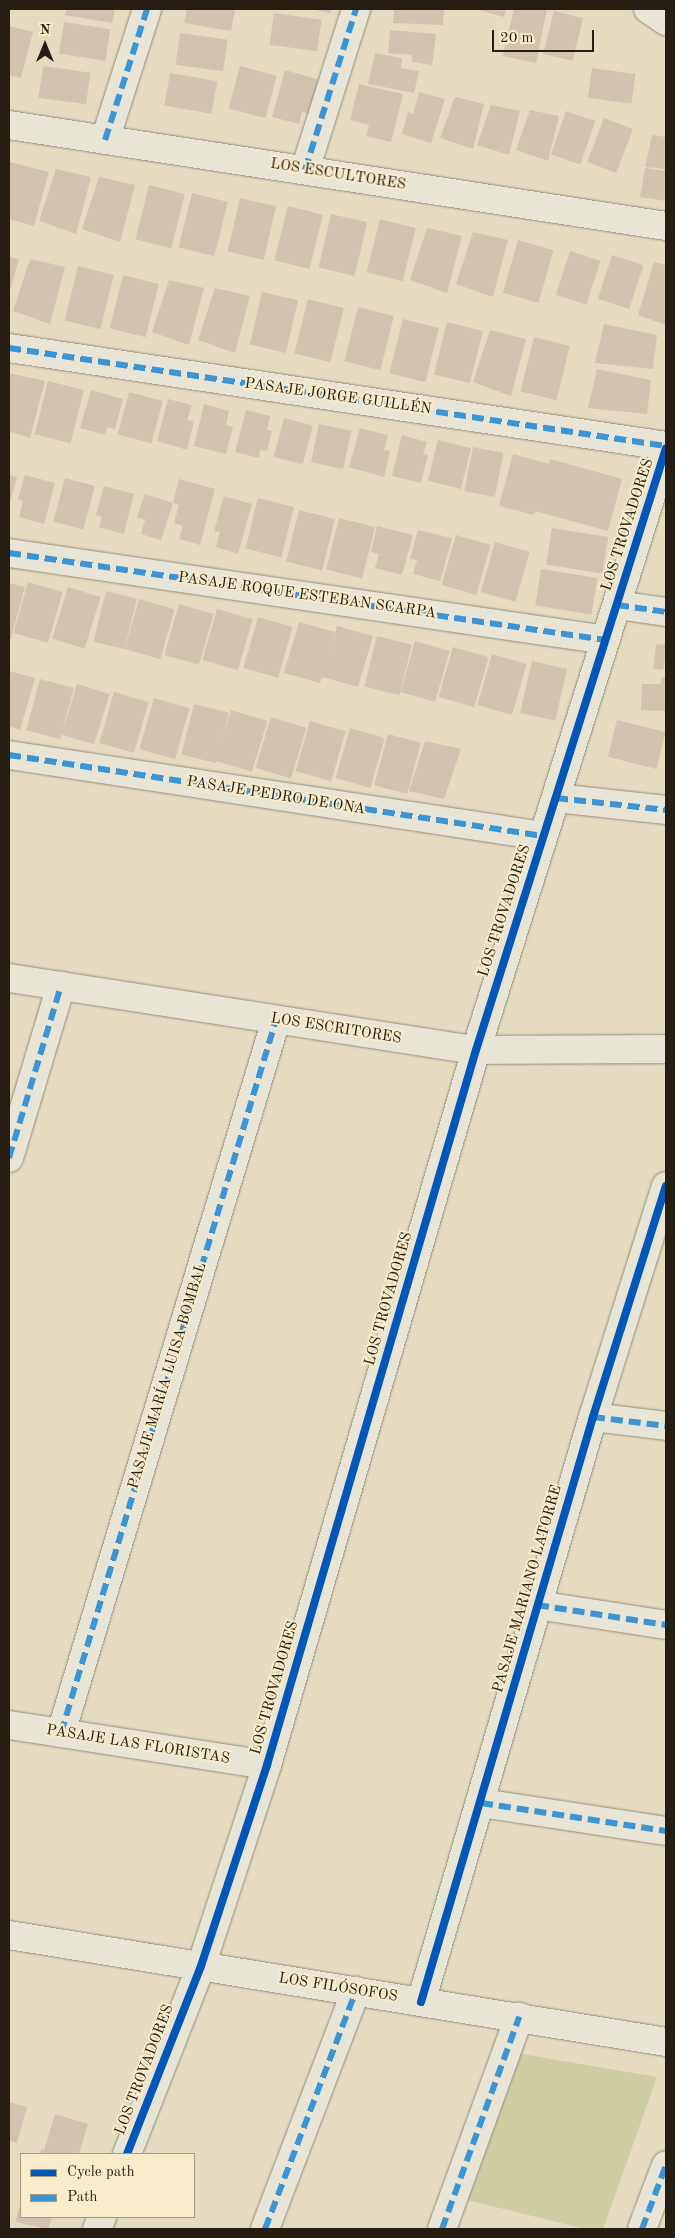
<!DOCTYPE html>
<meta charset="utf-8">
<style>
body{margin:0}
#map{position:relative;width:675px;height:2238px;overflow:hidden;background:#e5dbbf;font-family:"Old Standard TT",serif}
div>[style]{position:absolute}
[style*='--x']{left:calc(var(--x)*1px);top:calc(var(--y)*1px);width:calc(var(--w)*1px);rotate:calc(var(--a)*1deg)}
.green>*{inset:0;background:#cecea2}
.building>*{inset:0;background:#d2c3ae;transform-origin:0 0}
.roads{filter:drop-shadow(0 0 1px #928c7b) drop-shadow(0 0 1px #928c7b)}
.street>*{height:28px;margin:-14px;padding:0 14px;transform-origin:14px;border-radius:14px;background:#e8e4d6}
.quiet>*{height:6px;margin-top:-3px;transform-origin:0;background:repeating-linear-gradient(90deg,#3b94d3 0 12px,transparent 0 18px)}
.cycleway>*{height:8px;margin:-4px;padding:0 4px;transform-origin:4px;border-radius:4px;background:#0057b8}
span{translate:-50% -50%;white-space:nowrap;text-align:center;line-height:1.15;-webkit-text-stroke:4px #f8eccb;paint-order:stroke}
.street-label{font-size:15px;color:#251c12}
.frame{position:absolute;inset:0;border:10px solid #251c12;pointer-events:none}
.legend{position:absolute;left:20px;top:2153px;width:175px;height:65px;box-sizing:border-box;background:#f8eccb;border:1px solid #a49981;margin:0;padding:6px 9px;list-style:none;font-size:15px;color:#251c12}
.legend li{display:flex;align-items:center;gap:10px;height:25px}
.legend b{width:25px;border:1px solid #a49981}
.north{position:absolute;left:20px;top:20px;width:50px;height:50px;-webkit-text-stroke:4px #f8eccb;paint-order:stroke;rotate:0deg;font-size:14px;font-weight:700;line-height:20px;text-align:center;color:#251c12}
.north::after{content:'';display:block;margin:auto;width:18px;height:22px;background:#251c12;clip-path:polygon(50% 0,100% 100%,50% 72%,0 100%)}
.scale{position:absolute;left:492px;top:30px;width:102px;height:22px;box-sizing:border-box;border:2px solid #251c12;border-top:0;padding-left:6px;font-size:15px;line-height:18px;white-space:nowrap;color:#251c12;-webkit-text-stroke:4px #f8eccb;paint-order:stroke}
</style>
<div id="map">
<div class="green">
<div style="clip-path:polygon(516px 2053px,657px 2077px,603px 2229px,585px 2229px,463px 2199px)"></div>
</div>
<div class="building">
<div style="clip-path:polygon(66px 9px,115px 9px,112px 23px,65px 15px)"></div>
<div style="clip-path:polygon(187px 9px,235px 9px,231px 31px,184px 23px)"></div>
<div style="clip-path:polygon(310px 9px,331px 9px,330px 13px)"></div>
<div style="clip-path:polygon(394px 9px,444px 9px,443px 25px,393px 23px)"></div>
<div style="clip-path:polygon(475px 9px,506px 9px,504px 17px)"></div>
<div style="clip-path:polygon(514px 9px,547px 9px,536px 63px,503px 56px)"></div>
<div style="left:554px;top:11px;width:30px;height:44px;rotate:14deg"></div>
<div style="left:274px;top:13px;width:48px;height:32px;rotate:8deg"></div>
<div style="left:64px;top:22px;width:47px;height:32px;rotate:9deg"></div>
<div style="clip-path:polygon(9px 26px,33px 32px,21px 78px,9px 75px)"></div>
<div style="clip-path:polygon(390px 30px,436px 34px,432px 65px,412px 62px,412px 55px,388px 53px)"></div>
<div style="left:180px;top:33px;width:48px;height:32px;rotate:8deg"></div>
<div style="clip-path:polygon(375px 53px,402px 58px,401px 68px,419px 71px,414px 93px,368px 84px)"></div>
<div style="left:43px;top:66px;width:48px;height:32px;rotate:8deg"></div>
<div style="left:240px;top:66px;width:38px;height:44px;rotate:15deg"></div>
<div style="left:592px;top:68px;width:44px;height:30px;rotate:8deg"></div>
<div style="clip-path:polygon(285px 70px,320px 80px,310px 114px,302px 112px,299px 124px,272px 117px)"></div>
<div style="left:170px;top:73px;width:48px;height:33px;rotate:10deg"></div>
<div style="clip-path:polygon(359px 84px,403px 94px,391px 142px,366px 136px,369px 125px,350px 120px)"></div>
<div style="clip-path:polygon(419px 92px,445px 99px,431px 143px,402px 134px,408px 112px,413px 114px)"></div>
<div style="clip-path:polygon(455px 97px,484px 104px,473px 149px,440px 138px)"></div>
<div style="clip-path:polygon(491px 105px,520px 111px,509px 155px,477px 145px)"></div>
<div style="clip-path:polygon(530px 110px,559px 116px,548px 161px,516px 150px)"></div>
<div style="left:566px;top:111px;width:31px;height:46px;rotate:19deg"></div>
<div style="left:604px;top:118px;width:31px;height:47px;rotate:21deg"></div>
<div style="clip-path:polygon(652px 135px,666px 137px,666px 169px,645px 167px)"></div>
<div style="clip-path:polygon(10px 162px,49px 172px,34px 226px,9px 219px)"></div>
<div style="clip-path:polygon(645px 168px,666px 171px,666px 201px,640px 197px)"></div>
<div style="clip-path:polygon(56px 169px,91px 177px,76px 234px,39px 221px)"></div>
<div style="clip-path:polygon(99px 177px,135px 185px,120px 242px,82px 229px)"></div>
<div style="left:149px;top:185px;width:37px;height:56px;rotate:14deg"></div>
<div style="left:192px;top:193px;width:37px;height:56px;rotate:14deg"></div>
<div style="left:240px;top:198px;width:37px;height:55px;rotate:13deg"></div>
<div style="left:288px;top:206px;width:36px;height:56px;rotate:14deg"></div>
<div style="left:331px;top:214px;width:37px;height:55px;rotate:13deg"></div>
<div style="left:380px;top:219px;width:37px;height:55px;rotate:14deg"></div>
<div style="clip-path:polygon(427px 228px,462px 236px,447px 293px,410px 280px)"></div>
<div style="clip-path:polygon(473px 232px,508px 240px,493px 297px,456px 284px)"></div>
<div style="left:518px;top:240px;width:37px;height:55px;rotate:16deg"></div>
<div style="left:570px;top:251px;width:32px;height:46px;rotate:18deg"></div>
<div style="left:612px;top:255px;width:33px;height:46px;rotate:18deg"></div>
<div style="clip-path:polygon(9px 257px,19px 259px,9px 293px)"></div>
<div style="clip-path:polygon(30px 259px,65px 267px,50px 324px,13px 311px)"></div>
<div style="clip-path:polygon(654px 262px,666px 265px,666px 325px,638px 315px)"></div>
<div style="left:78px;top:266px;width:37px;height:56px;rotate:14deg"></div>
<div style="left:123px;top:275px;width:37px;height:55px;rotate:14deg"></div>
<div style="clip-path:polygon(169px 280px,204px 288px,189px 345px,152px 332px)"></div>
<div style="clip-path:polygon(215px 288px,250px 296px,235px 353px,198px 340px)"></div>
<div style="left:262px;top:292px;width:37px;height:54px;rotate:13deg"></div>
<div style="left:308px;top:299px;width:37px;height:56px;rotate:14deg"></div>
<div style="left:358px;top:307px;width:37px;height:56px;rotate:14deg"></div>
<div style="left:403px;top:319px;width:37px;height:56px;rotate:14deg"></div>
<div style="left:447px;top:322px;width:37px;height:54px;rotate:14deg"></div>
<div style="clip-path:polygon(604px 324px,657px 335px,653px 369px,595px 363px)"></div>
<div style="clip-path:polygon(490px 330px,526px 339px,511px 396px,473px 382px)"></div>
<div style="left:534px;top:337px;width:37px;height:56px;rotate:14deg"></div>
<div style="clip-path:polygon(597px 369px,651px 380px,647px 414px,588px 408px)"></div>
<div style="clip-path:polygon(9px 373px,45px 381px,30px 438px,9px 431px)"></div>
<div style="left:48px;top:381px;width:37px;height:55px;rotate:14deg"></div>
<div style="clip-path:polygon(91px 390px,123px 399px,115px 429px,107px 427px,105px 435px,80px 428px)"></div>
<div style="left:129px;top:392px;width:35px;height:44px;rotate:15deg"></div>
<div style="clip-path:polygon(168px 399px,192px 405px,187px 420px,194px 421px,187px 450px,157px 441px)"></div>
<div style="clip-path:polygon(204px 404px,229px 411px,226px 425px,233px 427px,226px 454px,194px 446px)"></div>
<div style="clip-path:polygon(246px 410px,270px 416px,267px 430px,272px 431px,267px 451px,260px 450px,259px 458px,235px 452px)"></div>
<div style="left:284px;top:418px;width:30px;height:40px;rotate:15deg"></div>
<div style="left:319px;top:424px;width:33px;height:39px;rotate:12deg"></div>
<div style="clip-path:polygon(360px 428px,388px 435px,384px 450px,390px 451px,384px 477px,349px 467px)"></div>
<div style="clip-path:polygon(402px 435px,427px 442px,423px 454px,428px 455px,421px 483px,392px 476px)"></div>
<div style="left:438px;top:440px;width:34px;height:42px;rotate:14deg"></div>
<div style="left:473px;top:447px;width:31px;height:45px;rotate:11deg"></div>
<div style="clip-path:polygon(513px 454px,549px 464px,550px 459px,622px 479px,608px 531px,535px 511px,534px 515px,499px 506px)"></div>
<div style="clip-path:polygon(9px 475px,17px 477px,9px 506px)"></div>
<div style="clip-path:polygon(25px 475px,55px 483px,44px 524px,19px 517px,23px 501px,18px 499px)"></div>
<div style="left:65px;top:478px;width:31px;height:45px;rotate:15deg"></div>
<div style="clip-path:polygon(179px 479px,215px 489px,200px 545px,179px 539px,183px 526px,174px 523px,179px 505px,173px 503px)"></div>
<div style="clip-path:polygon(104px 486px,134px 494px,124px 534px,99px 527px,102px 517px,96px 515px)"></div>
<div style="clip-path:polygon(145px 494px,173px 503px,161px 540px,141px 534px,145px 520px,137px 517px)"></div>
<div style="clip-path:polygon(224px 496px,252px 504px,238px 554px,216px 547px,220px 532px,214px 531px)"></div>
<div style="left:258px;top:498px;width:37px;height:52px;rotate:14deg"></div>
<div style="left:299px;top:510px;width:37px;height:53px;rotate:14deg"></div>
<div style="left:339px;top:518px;width:37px;height:53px;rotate:14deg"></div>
<div style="clip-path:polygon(377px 526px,413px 535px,402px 575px,375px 568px,379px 554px,371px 552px)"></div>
<div style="left:552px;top:528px;width:57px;height:37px;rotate:9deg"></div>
<div style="clip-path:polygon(418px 530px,452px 538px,440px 581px,413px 574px,417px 560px,410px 559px)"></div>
<div style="left:456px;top:535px;width:36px;height:52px;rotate:16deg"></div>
<div style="left:495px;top:542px;width:36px;height:52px;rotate:16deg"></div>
<div style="left:541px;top:569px;width:57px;height:37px;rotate:9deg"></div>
<div style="left:28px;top:582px;width:36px;height:53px;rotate:16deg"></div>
<div style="clip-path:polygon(9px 583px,25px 587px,11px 638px,9px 637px)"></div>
<div style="left:68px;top:587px;width:34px;height:54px;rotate:17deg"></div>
<div style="left:106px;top:591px;width:32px;height:52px;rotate:14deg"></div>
<div style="left:139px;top:599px;width:37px;height:52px;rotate:16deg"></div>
<div style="left:179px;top:604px;width:36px;height:53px;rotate:16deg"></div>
<div style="left:217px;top:609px;width:37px;height:53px;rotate:16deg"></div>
<div style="left:258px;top:617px;width:36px;height:53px;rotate:16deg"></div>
<div style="clip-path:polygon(299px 622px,335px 632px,329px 655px,337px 626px,373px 636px,358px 687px,322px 677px,320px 683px,284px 673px)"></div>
<div style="left:377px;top:636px;width:36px;height:52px;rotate:14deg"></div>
<div style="left:415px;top:641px;width:36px;height:53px;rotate:16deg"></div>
<div style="left:656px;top:644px;width:10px;height:25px;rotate:6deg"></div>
<div style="left:453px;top:647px;width:37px;height:52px;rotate:16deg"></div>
<div style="left:492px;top:654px;width:36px;height:53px;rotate:16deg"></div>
<div style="left:532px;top:661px;width:36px;height:53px;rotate:13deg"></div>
<div style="clip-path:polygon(9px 671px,35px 678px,20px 730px,9px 726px)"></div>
<div style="clip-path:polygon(661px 678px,666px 678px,666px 711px,641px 710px,642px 684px,661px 684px)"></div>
<div style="left:40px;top:679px;width:35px;height:53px;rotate:15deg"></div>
<div style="left:77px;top:684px;width:34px;height:53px;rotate:17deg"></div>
<div style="left:114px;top:692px;width:36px;height:53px;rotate:16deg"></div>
<div style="left:154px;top:698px;width:37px;height:53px;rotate:16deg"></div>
<div style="left:194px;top:704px;width:36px;height:52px;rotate:14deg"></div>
<div style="left:231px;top:710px;width:38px;height:53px;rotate:17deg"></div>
<div style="left:271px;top:717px;width:37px;height:53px;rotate:17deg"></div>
<div style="left:617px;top:720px;width:50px;height:38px;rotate:14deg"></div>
<div style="left:310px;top:721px;width:37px;height:52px;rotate:16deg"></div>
<div style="left:350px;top:728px;width:36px;height:52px;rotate:16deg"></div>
<div style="left:388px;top:734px;width:34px;height:53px;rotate:15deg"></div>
<div style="clip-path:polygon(425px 741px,461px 749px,444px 799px,409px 791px)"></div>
<div style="clip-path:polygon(9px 2102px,27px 2107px,17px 2143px,9px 2140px)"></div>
<div style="clip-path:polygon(55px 2114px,88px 2124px,79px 2154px,40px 2154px,41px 2149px,44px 2150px)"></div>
<div style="clip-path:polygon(21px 2202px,21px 2217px,52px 2217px,48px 2229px,15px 2222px)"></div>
</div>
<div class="roads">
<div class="street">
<div style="--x:648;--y:9;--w:22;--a:34"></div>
<div style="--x:9;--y:125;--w:665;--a:8.74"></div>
<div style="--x:105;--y:140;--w:138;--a:-72.2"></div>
<div style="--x:305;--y:170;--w:169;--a:-72.4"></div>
<div style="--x:9;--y:348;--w:664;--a:8.48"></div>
<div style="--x:9;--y:553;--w:603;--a:8.29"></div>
<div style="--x:617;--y:605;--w:49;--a:8.1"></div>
<div style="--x:9;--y:755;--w:540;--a:8.63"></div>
<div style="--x:556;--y:798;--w:111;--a:6.2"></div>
<div style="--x:9;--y:978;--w:473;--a:8.8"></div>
<div style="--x:476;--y:1050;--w:190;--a:-0.3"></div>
<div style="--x:9;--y:1158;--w:180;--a:-73.2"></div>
<div style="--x:593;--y:1417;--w:74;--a:7"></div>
<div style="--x:537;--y:1605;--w:131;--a:8.8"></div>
<div style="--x:9;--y:1725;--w:261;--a:8.8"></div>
<div style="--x:61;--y:1733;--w:745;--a:-73.22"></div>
<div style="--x:481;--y:1803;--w:187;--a:8.6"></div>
<div style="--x:9;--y:1935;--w:666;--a:9.25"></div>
<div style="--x:421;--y:2002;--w:610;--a:-73.62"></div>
<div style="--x:593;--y:1417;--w:242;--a:-72.5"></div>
<div style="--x:127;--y:2154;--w:202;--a:-68.5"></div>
<div style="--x:201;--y:1966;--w:212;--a:-71.8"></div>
<div style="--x:267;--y:1765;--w:745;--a:-73.71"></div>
<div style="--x:476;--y:1050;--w:631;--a:-72.48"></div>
<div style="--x:97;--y:2229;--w:13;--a:-67"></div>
<div style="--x:265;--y:2229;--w:255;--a:-69.1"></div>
<div style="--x:442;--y:2229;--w:226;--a:-70"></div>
<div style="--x:642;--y:2229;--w:68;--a:-69.4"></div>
</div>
</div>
<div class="quiet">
<div style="--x:105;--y:140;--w:138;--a:-72.2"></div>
<div style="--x:305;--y:170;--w:169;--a:-72.4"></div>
<div style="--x:9;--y:348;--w:664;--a:8.48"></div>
<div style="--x:9;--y:553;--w:603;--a:8.29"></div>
<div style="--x:617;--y:605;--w:49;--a:8.1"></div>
<div style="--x:9;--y:755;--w:540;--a:8.63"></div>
<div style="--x:556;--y:798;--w:111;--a:6.2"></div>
<div style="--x:9;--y:1158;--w:180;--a:-73.2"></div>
<div style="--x:593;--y:1417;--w:74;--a:7"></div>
<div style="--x:537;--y:1605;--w:131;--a:8.8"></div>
<div style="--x:61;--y:1733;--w:745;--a:-73.22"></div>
<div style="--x:481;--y:1803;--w:187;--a:8.6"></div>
<div style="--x:265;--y:2229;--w:255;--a:-69.1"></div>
<div style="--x:442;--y:2229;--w:226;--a:-70"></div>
<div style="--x:642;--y:2229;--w:68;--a:-69.4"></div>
</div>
<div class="cycleway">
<div style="--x:421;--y:2002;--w:610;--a:-73.62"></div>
<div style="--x:593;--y:1417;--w:242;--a:-72.5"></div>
<div style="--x:127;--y:2154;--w:202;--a:-68.5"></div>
<div style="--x:201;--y:1966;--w:212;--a:-71.8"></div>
<div style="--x:267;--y:1765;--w:745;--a:-73.71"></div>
<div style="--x:476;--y:1050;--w:631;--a:-72.48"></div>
</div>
<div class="street-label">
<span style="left:338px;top:175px;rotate:9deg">LOS ESCULTORES</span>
<span style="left:338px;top:397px;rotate:8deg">PASAJE JORGE GUILLÉN</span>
<span style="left:628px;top:525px;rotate:-72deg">LOS TROVADORES</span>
<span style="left:307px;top:596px;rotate:8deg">PASAJE ROQUE ESTEBAN SCARPA</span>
<span style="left:276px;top:796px;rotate:9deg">PASAJE PEDRO DE ONA</span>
<span style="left:505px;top:911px;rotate:-72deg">LOS TROVADORES</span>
<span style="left:336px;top:1029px;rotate:9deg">LOS ESCRITORES</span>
<span style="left:389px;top:1299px;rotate:-74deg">LOS TROVADORES</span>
<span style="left:168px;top:1376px;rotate:-73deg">PASAJE MARÍA LUISA BOMBAL</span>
<span style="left:528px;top:1589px;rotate:-74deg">PASAJE MARIANO LATORRE</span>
<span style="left:275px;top:1688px;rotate:-74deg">LOS TROVADORES</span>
<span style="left:138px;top:1745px;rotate:9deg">PASAJE LAS FLORISTAS</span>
<span style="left:338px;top:1988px;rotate:9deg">LOS FILÓSOFOS</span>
<span style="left:145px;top:2070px;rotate:-69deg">LOS TROVADORES</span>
</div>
<div class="frame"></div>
<ul class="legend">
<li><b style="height:6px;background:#0057b8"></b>Cycle path</li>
<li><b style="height:6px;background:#3b94d3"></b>Path</li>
</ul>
<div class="north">N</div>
<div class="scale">20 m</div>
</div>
